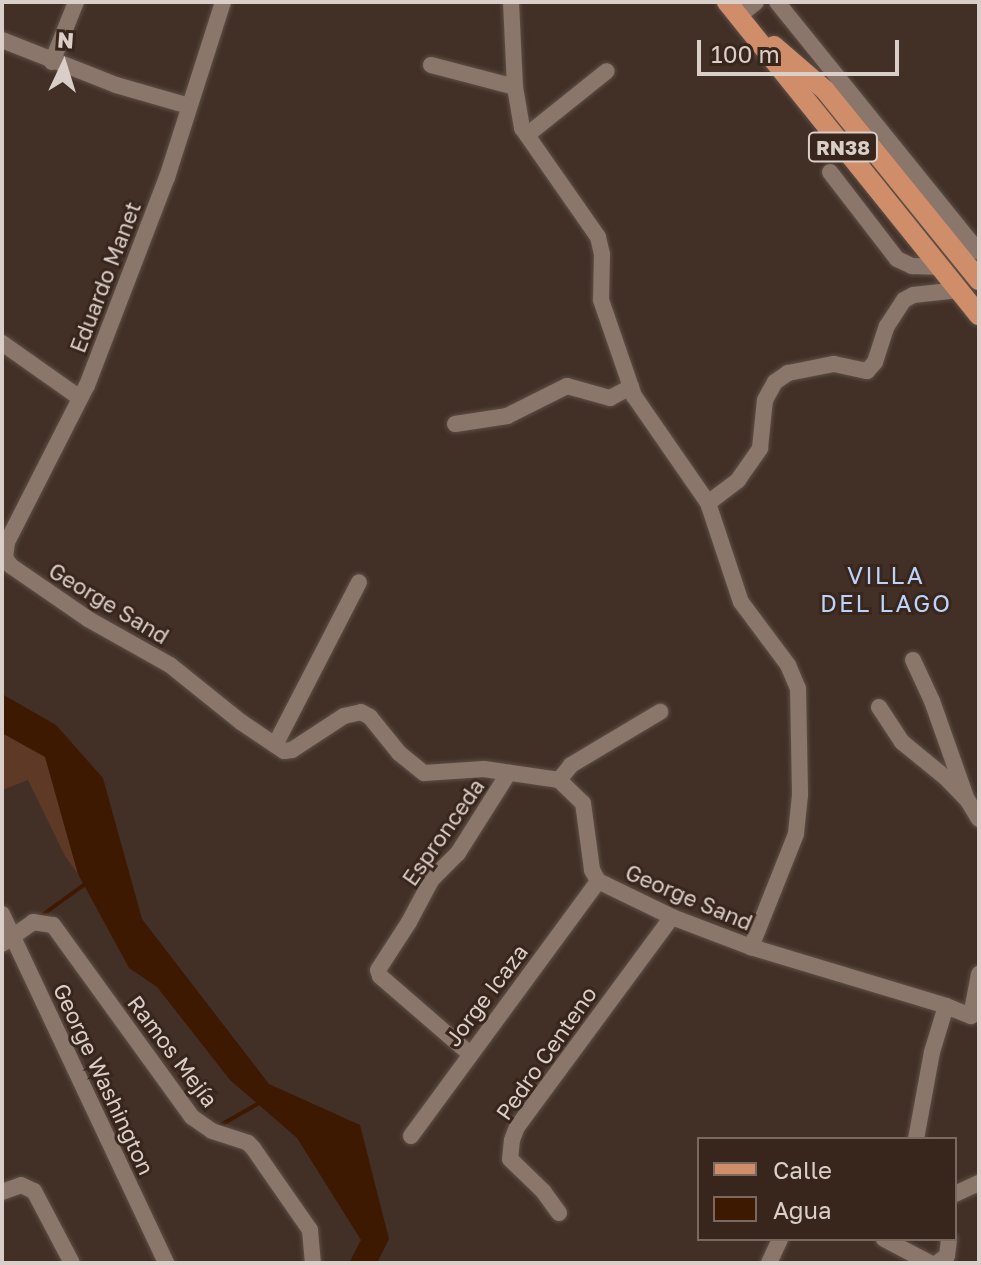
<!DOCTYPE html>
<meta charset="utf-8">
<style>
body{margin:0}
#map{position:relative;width:981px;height:1265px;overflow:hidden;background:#423027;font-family:"Golos Text",sans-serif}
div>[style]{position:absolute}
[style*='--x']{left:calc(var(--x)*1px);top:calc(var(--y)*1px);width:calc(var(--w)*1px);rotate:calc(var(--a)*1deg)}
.green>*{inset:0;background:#5e3a26}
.water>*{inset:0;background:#3e1902}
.stream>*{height:4px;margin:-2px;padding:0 2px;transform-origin:2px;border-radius:2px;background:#3e1902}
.roads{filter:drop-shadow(0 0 2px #5d4f46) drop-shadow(0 0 2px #5d4f46)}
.minor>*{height:16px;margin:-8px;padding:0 8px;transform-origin:8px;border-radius:8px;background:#8b766b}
.major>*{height:20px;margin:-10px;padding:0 10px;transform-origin:10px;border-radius:10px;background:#d08d69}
span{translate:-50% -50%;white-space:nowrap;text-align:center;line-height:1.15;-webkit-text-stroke:6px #38261d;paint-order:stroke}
.shield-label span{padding:2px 6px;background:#38261d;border:2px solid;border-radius:6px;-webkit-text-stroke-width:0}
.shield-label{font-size:20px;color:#dacec8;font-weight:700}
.street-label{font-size:22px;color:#dacec8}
.neighbourhood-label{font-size:24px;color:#bcd4fb;letter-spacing:2px}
.frame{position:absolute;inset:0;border:4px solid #dacec8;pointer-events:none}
.legend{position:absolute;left:697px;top:1137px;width:260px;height:104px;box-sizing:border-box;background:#38261d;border:2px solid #796961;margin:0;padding:10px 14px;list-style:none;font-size:24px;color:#dacec8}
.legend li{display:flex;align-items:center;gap:16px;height:40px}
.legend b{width:40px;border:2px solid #796961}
.north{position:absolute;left:24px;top:24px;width:80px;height:80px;-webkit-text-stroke:6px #38261d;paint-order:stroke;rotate:4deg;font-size:22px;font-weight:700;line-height:32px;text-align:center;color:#dacec8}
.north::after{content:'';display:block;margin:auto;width:28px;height:36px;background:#dacec8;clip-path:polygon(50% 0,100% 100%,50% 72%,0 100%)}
.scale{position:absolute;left:697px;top:40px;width:202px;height:36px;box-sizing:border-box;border:4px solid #dacec8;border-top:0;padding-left:10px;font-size:24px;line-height:28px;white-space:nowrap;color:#dacec8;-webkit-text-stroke:6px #38261d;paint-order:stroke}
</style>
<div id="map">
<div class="green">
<div style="clip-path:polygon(2px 733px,45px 756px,78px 874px,65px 856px,28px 780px,2px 790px)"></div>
</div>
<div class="water">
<div style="clip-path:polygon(2px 694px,56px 725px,103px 778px,142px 919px,269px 1084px,360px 1125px,389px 1239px,377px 1263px,349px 1263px,361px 1240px,297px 1138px,230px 1080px,157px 987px,129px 968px,78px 874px,45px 757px,2px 733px)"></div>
</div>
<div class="stream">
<div style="--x:38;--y:918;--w:57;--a:-35.7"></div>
<div style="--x:217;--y:1127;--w:51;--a:-29.6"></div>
</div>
<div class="roads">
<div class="minor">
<div style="--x:223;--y:2;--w:184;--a:107.7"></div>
<div style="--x:167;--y:177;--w:223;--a:111"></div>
<div style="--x:87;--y:385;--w:176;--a:117"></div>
<div style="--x:7;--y:542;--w:16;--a:97"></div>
<div style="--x:5;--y:558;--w:10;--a:53"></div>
<div style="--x:11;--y:566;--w:93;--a:34.5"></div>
<div style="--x:88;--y:619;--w:94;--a:29.3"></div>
<div style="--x:170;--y:665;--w:91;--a:38.8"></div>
<div style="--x:241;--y:722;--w:52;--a:34"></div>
<div style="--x:284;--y:751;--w:8;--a:-7"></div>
<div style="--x:292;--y:750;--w:62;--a:-33.2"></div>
<div style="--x:344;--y:716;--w:17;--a:-13"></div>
<div style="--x:361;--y:712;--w:10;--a:29"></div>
<div style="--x:370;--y:717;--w:46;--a:51.1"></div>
<div style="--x:399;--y:753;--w:32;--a:39"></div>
<div style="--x:424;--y:773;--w:60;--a:-3.8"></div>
<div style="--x:484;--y:769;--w:76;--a:8.3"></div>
<div style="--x:559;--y:780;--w:33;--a:44"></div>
<div style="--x:583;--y:803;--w:68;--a:82.3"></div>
<div style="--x:592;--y:870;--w:13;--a:61"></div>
<div style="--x:598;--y:881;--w:82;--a:25.9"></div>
<div style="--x:672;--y:917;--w:85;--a:20.8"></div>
<div style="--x:751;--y:947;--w:204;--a:16.8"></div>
<div style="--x:511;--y:2;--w:85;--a:87.3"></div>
<div style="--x:515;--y:87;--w:42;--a:80.3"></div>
<div style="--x:522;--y:128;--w:133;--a:55.1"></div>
<div style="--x:598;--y:237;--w:17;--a:77"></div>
<div style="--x:602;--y:254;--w:46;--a:91.2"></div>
<div style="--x:601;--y:300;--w:102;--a:71"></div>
<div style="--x:634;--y:396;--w:130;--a:55.3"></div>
<div style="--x:708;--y:503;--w:104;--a:71.6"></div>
<div style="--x:741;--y:602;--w:79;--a:53.3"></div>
<div style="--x:788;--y:665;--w:25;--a:67"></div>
<div style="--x:798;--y:688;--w:107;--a:88.9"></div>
<div style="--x:800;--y:795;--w:39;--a:96"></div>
<div style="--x:796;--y:834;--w:122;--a:111.7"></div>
<div style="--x:777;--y:2;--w:321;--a:51.1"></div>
<div style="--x:745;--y:11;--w:14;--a:-39"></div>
<div style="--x:2;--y:40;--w:123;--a:21.5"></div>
<div style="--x:116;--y:85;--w:76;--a:16"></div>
<div style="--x:52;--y:62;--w:65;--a:-68.2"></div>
<div style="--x:431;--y:65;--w:87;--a:14.7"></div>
<div style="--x:527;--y:135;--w:102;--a:-38.7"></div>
<div style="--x:830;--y:172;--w:110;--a:52.4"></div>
<div style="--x:897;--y:259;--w:17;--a:25"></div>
<div style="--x:912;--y:266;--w:29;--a:2"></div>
<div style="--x:2;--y:343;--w:95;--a:35.2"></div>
<div style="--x:455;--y:424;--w:53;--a:-8.7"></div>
<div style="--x:507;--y:416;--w:67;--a:-26.6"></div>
<div style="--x:567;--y:386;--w:45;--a:15.6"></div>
<div style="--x:610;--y:398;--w:24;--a:-28"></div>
<div style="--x:708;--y:503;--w:38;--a:-37"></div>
<div style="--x:738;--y:480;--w:39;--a:-55"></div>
<div style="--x:760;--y:448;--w:48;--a:-84.1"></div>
<div style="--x:765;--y:400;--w:21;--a:-61"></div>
<div style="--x:775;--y:382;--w:16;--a:-35"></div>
<div style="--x:788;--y:373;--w:47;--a:-11.1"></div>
<div style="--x:834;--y:364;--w:34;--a:12"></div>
<div style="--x:867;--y:371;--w:12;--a:-48"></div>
<div style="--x:875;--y:362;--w:38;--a:-72"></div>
<div style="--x:887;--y:326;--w:31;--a:-57"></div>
<div style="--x:904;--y:300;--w:10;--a:-29"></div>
<div style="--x:913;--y:295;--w:46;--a:-6.2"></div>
<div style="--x:913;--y:660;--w:45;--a:65.1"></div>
<div style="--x:932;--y:701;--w:102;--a:70.5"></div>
<div style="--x:879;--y:707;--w:42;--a:56.7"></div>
<div style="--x:902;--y:742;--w:57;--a:39.3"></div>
<div style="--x:946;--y:778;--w:32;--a:46"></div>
<div style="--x:968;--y:801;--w:21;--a:59"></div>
<div style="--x:275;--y:745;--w:183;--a:-62.7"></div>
<div style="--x:559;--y:780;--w:19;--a:-51"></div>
<div style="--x:571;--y:765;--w:104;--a:-30.8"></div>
<div style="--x:2;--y:914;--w:386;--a:64.8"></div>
<div style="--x:2;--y:944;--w:38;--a:-35"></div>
<div style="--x:33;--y:922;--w:20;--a:9"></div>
<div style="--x:53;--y:925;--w:237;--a:54.1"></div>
<div style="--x:192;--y:1117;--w:24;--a:35"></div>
<div style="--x:212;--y:1131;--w:38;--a:18"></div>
<div style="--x:248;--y:1143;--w:7;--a:45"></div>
<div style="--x:253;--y:1148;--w:100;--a:55.2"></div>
<div style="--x:310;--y:1230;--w:33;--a:85"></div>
<div style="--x:971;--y:1016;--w:43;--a:-79.2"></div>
<div style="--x:470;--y:1054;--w:119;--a:-139.1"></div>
<div style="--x:380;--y:976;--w:6;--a:-108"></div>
<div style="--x:378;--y:970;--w:57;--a:-57.1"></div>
<div style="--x:409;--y:922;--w:49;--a:-61.9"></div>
<div style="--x:432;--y:879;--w:37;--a:-45"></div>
<div style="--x:458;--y:853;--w:93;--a:-57.7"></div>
<div style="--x:411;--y:1136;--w:316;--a:-53.7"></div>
<div style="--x:916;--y:1139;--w:88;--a:-79.6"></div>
<div style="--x:932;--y:1052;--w:48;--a:-73.1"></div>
<div style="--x:946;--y:1006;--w:27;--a:22"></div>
<div style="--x:2;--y:1192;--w:20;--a:-20"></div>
<div style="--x:21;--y:1185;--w:14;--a:25"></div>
<div style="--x:34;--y:1191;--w:81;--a:62.2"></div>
<div style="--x:955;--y:1194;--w:26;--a:-25"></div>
<div style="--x:559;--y:1213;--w:26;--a:-126"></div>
<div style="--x:544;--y:1192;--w:47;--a:-135.9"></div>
<div style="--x:510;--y:1159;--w:19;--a:-84"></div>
<div style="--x:512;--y:1140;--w:14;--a:-69"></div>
<div style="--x:517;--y:1127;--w:261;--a:-53.6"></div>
<div style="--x:884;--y:1239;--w:52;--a:27.6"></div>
<div style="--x:769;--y:1263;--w:26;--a:-65"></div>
<div style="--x:937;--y:1263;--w:12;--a:-35"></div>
<div style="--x:947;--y:1256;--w:17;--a:-83"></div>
</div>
<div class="major">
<div style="--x:727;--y:2;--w:402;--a:51.2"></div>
<div style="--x:774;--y:46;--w:67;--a:40.8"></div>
<div style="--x:825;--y:90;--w:245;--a:51"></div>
</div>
</div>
<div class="shield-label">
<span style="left:843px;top:147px">RN38</span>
</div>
<div class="street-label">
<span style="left:105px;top:277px;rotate:-69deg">Eduardo Manet</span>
<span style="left:109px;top:603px;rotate:31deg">George Sand</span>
<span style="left:443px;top:832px;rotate:-55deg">Espronceda</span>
<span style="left:689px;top:897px;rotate:23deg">George Sand</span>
<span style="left:486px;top:995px;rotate:-53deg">Jorge Icaza</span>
<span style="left:173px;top:1051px;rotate:53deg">Ramos Mejía</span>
<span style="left:546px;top:1053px;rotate:-55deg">Pedro Centeno</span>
<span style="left:104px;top:1079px;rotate:65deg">George Washington</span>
</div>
<div class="neighbourhood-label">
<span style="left:886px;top:589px">VILLA<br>DEL LAGO</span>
</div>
<div class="frame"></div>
<ul class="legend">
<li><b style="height:10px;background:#d08d69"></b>Calle</li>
<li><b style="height:22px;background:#3e1902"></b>Agua</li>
</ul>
<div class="north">N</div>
<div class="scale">100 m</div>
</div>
